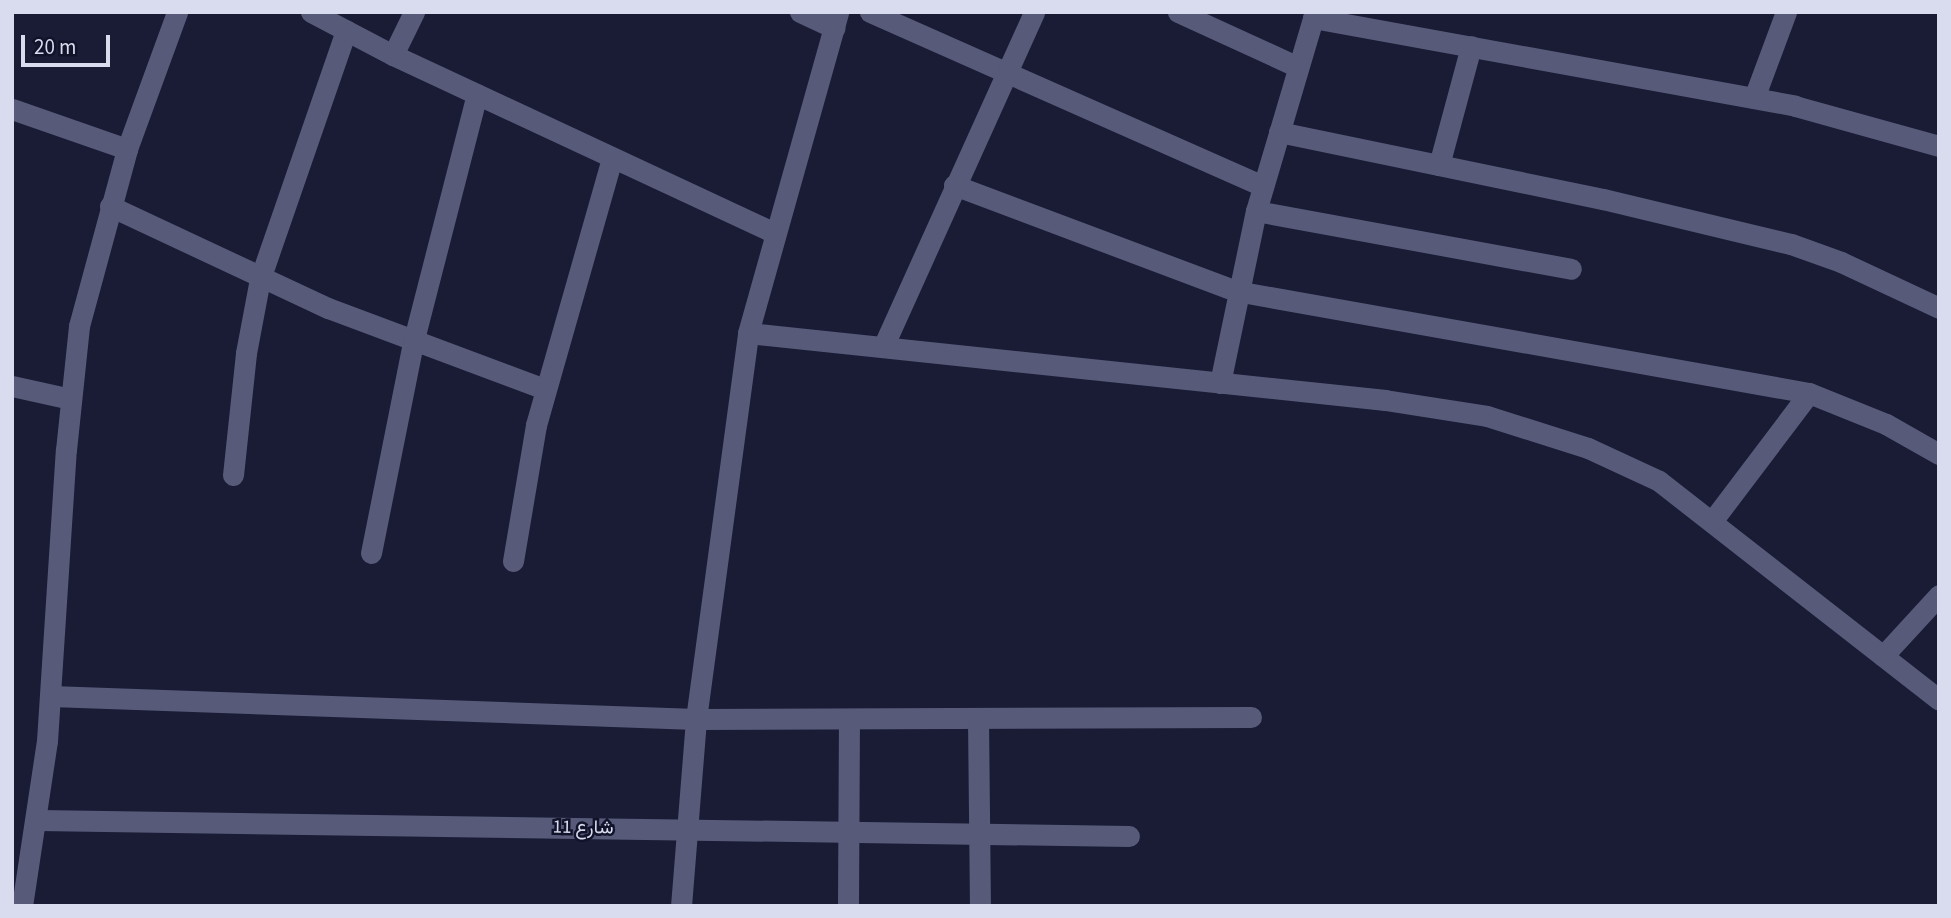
<!DOCTYPE html>
<meta charset="utf-8">
<style>
body{margin:0}
#map{position:relative;width:1951px;height:918px;overflow:hidden;background:#1a1c35;font-family:"Source Sans 3",Vazirmatn,sans-serif}
div>[style]{position:absolute}
[style*='--x']{left:calc(var(--x)*1px);top:calc(var(--y)*1px);width:calc(var(--w)*1px);rotate:calc(var(--a)*1deg)}
.minor>*{height:21px;margin:-10.5px;padding:0 10.5px;transform-origin:10.5px;border-radius:10.5px;background:#575b79}
span{translate:-50% -50%;white-space:nowrap;text-align:center;line-height:1.15;-webkit-text-stroke:5px #11132b;paint-order:stroke}
.street-label{font-size:19px;color:#d9dcee}
.frame{position:absolute;inset:0;border:14px solid #d9dcee;pointer-events:none}
.scale{position:absolute;left:21px;top:35px;width:89px;height:32px;box-sizing:border-box;border:4px solid #d9dcee;border-top:0;padding-left:9px;font-size:21px;line-height:24px;white-space:nowrap;color:#d9dcee;-webkit-text-stroke:5px #11132b;paint-order:stroke}
</style>
<div id="map">
<div class="minor">
<div style="--x:311;--y:12;--w:93;--a:27.7"></div>
<div style="--x:393;--y:55;--w:421;--a:25"></div>
<div style="--x:800;--y:12;--w:38;--a:25"></div>
<div style="--x:870;--y:12;--w:430;--a:23.9"></div>
<div style="--x:1178;--y:12;--w:132;--a:24.6"></div>
<div style="--x:1313;--y:18;--w:490;--a:10.3"></div>
<div style="--x:1795;--y:106;--w:149;--a:15.5"></div>
<div style="--x:393;--y:55;--w:48;--a:-64"></div>
<div style="--x:1754;--y:98;--w:92;--a:-69.6"></div>
<div style="--x:12;--y:109;--w:122;--a:19.2"></div>
<div style="--x:1279;--y:132;--w:331;--a:11.7"></div>
<div style="--x:1603;--y:199;--w:193;--a:13.5"></div>
<div style="--x:1791;--y:244;--w:53;--a:19.8"></div>
<div style="--x:1841;--y:262;--w:108;--a:25.1"></div>
<div style="--x:1439;--y:165;--w:123;--a:-74.9"></div>
<div style="--x:954;--y:185;--w:301;--a:20.6"></div>
<div style="--x:1236;--y:291;--w:582;--a:10.09"></div>
<div style="--x:1809;--y:393;--w:83;--a:21.9"></div>
<div style="--x:1886;--y:424;--w:61;--a:29.5"></div>
<div style="--x:110;--y:206;--w:241;--a:25.1"></div>
<div style="--x:328;--y:308;--w:232;--a:20.5"></div>
<div style="--x:1256;--y:211;--w:320;--a:10.4"></div>
<div style="--x:748;--y:333;--w:641;--a:6"></div>
<div style="--x:1385;--y:400;--w:103;--a:8.9"></div>
<div style="--x:1487;--y:416;--w:106;--a:17.6"></div>
<div style="--x:1588;--y:448;--w:78;--a:24.9"></div>
<div style="--x:1659;--y:481;--w:355;--a:38"></div>
<div style="--x:883;--y:347;--w:367;--a:-65.7"></div>
<div style="--x:1220;--y:383;--w:176;--a:-78.2"></div>
<div style="--x:1256;--y:211;--w:208;--a:-73.5"></div>
<div style="--x:12;--y:386;--w:59;--a:12.6"></div>
<div style="--x:233;--y:475;--w:123;--a:-83.9"></div>
<div style="--x:246;--y:353;--w:75;--a:-79.3"></div>
<div style="--x:260;--y:279;--w:263;--a:-70.9"></div>
<div style="--x:1713;--y:520;--w:159;--a:-52.9"></div>
<div style="--x:371;--y:553;--w:214;--a:-78.7"></div>
<div style="--x:413;--y:343;--w:257;--a:-75.6"></div>
<div style="--x:513;--y:561;--w:138;--a:-80.4"></div>
<div style="--x:536;--y:425;--w:278;--a:-74.1"></div>
<div style="--x:1883;--y:656;--w:83;--a:-47.4"></div>
<div style="--x:51;--y:696;--w:645;--a:2.04"></div>
<div style="--x:696;--y:719;--w:555;--a:-0.21"></div>
<div style="--x:978;--y:718;--w:188;--a:89.4"></div>
<div style="--x:37;--y:820;--w:1092;--a:0.84"></div>
<div style="--x:22;--y:906;--w:167;--a:-81.4"></div>
<div style="--x:47;--y:741;--w:292;--a:-86.3"></div>
<div style="--x:66;--y:450;--w:125;--a:-84"></div>
<div style="--x:79;--y:326;--w:183;--a:-74.8"></div>
<div style="--x:127;--y:149;--w:146;--a:-69.9"></div>
<div style="--x:681;--y:906;--w:188;--a:-85.4"></div>
<div style="--x:696;--y:719;--w:389;--a:-82.3"></div>
<div style="--x:748;--y:333;--w:333;--a:-74.3"></div>
<div style="--x:848;--y:906;--w:187;--a:-89.7"></div>
</div>
<div class="street-label">
<span style="left:583px;top:828px;rotate:1deg">شارع 11</span>
</div>
<div class="frame"></div>
<div class="scale">20 m</div>
</div>
